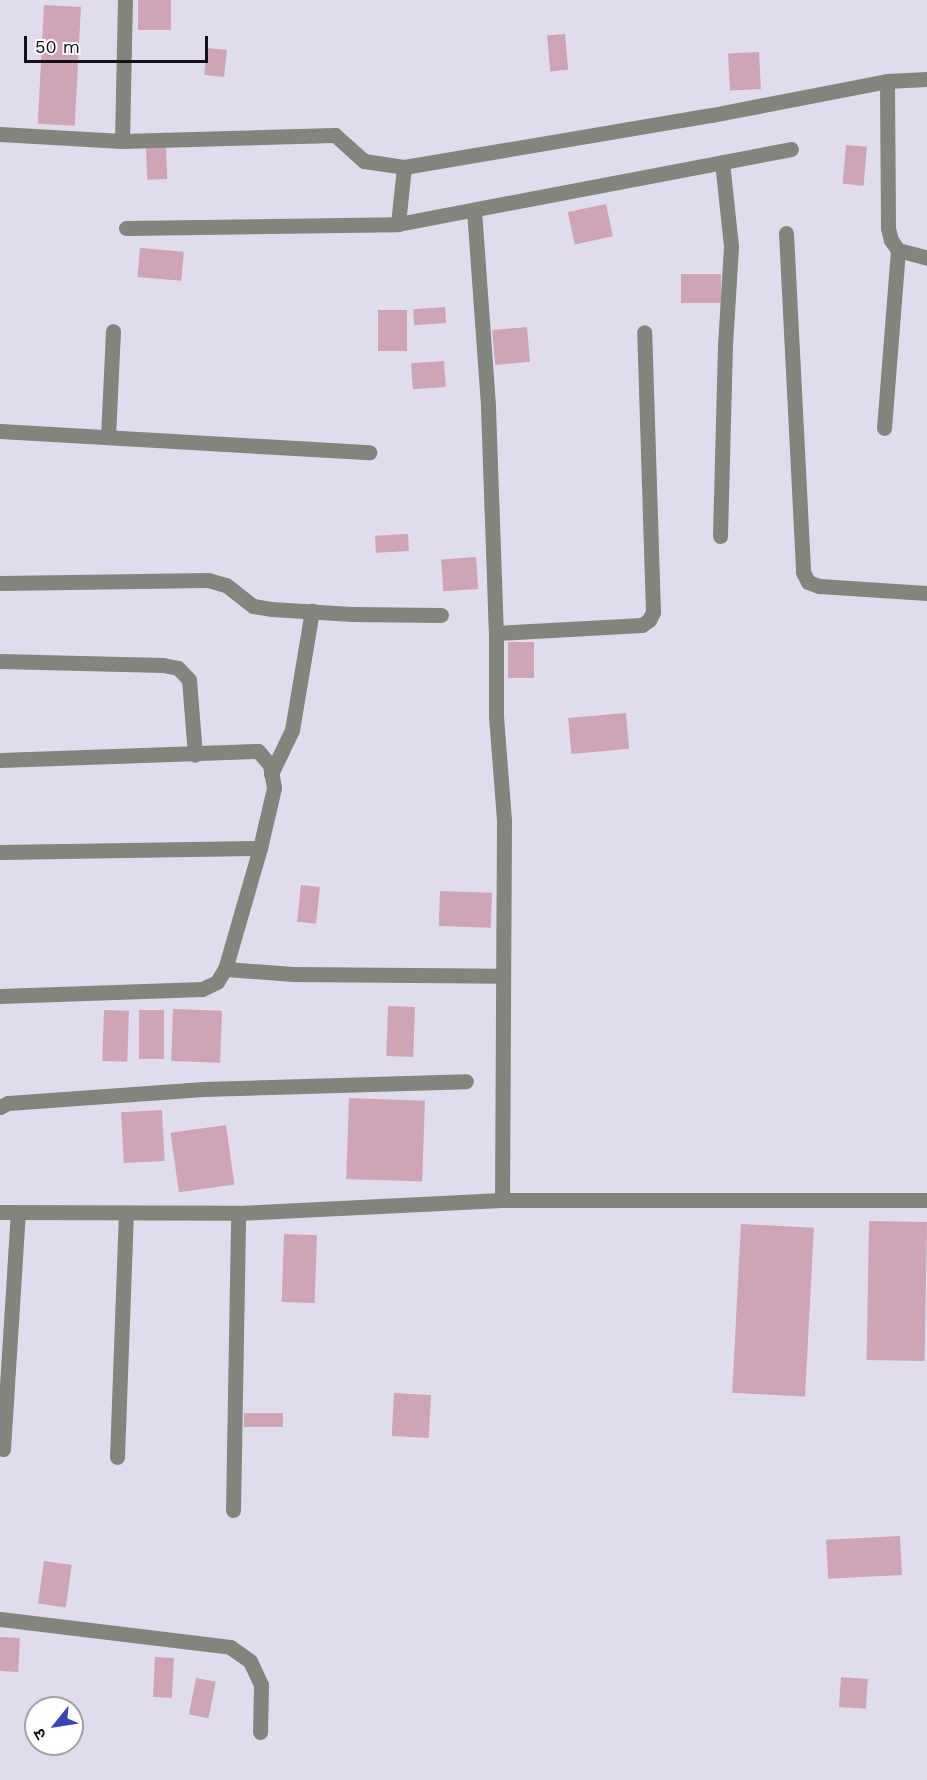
<!DOCTYPE html>
<meta charset="utf-8">
<style>
body{margin:0}
#map{position:relative;width:927px;height:1780px;overflow:hidden;background:#e0dcee;font-family:"Work Sans","Noto Sans Devanagari",sans-serif}
div>[style]{position:absolute}
[style*='--x']{left:calc(var(--x)*1px);top:calc(var(--y)*1px);width:calc(var(--w)*1px);rotate:calc(var(--a)*1deg)}
.building>*{inset:0;background:#cea4b7;transform-origin:0 0}
.street>*{height:15px;margin:-7.5px;padding:0 7.5px;transform-origin:7.5px;border-radius:7.5px;background:#82857d}
span{translate:-50% -50%;white-space:nowrap;text-align:center;line-height:1.15;-webkit-text-stroke:5px #fff;paint-order:stroke}
.north{position:absolute;left:24px;top:1696px;width:60px;height:60px;box-sizing:border-box;background:#fff;border:2px solid #a1a0a2;border-radius:50%;rotate:240deg;font-size:16px;font-weight:700;line-height:24px;text-align:center;color:#131117}
.north::after{content:'';display:block;margin:auto;width:21px;height:27px;background:#3b44b7;clip-path:polygon(50% 0,100% 100%,50% 72%,0 100%)}
.scale{position:absolute;left:24px;top:36px;width:184px;height:27px;box-sizing:border-box;border:3px solid #131117;border-top:0;padding-left:8px;font-size:18px;line-height:21px;white-space:nowrap;color:#131117;-webkit-text-stroke:4px #fff;paint-order:stroke}
</style>
<div id="map">
<div class="building">
<div style="left:138px;top:0;width:33px;height:30px"></div>
<div style="left:44px;top:5px;width:37px;height:119px;rotate:3deg"></div>
<div style="left:565px;top:34px;width:36px;height:18px;rotate:85deg"></div>
<div style="left:207px;top:48px;width:20px;height:27px;rotate:6deg"></div>
<div style="left:759px;top:52px;width:37px;height:31px;rotate:87deg"></div>
<div style="left:166px;top:145px;width:34px;height:20px;rotate:88deg"></div>
<div style="left:846px;top:145px;width:21px;height:39px;rotate:5deg"></div>
<div style="left:606px;top:204px;width:33px;height:39px;rotate:78deg"></div>
<div style="left:140px;top:248px;width:44px;height:29px;rotate:5deg"></div>
<div style="left:721px;top:274px;width:29px;height:40px;rotate:90deg"></div>
<div style="left:445px;top:307px;width:16px;height:32px;rotate:86deg"></div>
<div style="left:378px;top:310px;width:29px;height:41px"></div>
<div style="left:527px;top:327px;width:35px;height:35px;rotate:85deg"></div>
<div style="left:444px;top:361px;width:26px;height:33px;rotate:86deg"></div>
<div style="left:408px;top:534px;width:17px;height:33px;rotate:87deg"></div>
<div style="left:476px;top:557px;width:32px;height:35px;rotate:86deg"></div>
<div style="left:508px;top:642px;width:26px;height:36px"></div>
<div style="left:626px;top:713px;width:36px;height:58px;rotate:85deg"></div>
<div style="left:301px;top:885px;width:19px;height:37px;rotate:6deg"></div>
<div style="left:440px;top:891px;width:52px;height:35px;rotate:2deg"></div>
<div style="left:388px;top:1006px;width:27px;height:50px;rotate:2deg"></div>
<div style="left:173px;top:1009px;width:49px;height:52px;rotate:2deg"></div>
<div style="left:104px;top:1010px;width:25px;height:51px;rotate:2deg"></div>
<div style="left:139px;top:1010px;width:25px;height:49px"></div>
<div style="left:349px;top:1098px;width:76px;height:81px;rotate:2deg"></div>
<div style="left:162px;top:1110px;width:51px;height:41px;rotate:87deg"></div>
<div style="left:226px;top:1125px;width:60px;height:56px;rotate:82deg"></div>
<div style="left:869px;top:1221px;width:58px;height:139px;rotate:1deg"></div>
<div style="left:741px;top:1224px;width:73px;height:169px;rotate:3deg"></div>
<div style="left:284px;top:1234px;width:33px;height:68px;rotate:2deg"></div>
<div style="left:394px;top:1393px;width:37px;height:43px;rotate:3deg"></div>
<div style="left:283px;top:1413px;width:14px;height:39px;rotate:90deg"></div>
<div style="left:900px;top:1536px;width:39px;height:74px;rotate:87deg"></div>
<div style="left:44px;top:1561px;width:28px;height:43px;rotate:8deg"></div>
<div style="left:0;top:1637px;width:20px;height:34px;rotate:3deg"></div>
<div style="left:155px;top:1657px;width:19px;height:40px;rotate:3deg"></div>
<div style="left:841px;top:1677px;width:27px;height:30px;rotate:4deg"></div>
<div style="left:196px;top:1678px;width:20px;height:37px;rotate:11deg"></div>
</div>
<div class="street">
<div style="--x:887;--y:81;--w:147;--a:89.6"></div>
<div style="--x:888;--y:228;--w:12;--a:76"></div>
<div style="--x:891;--y:240;--w:12;--a:55"></div>
<div style="--x:898;--y:250;--w:30;--a:15"></div>
<div style="--x:0;--y:134;--w:122;--a:3.3"></div>
<div style="--x:122;--y:141;--w:213;--a:-1.6"></div>
<div style="--x:335;--y:135;--w:39;--a:42"></div>
<div style="--x:364;--y:161;--w:40;--a:8.5"></div>
<div style="--x:404;--y:167;--w:312;--a:-9.6"></div>
<div style="--x:712;--y:115;--w:178;--a:-11"></div>
<div style="--x:887;--y:81;--w:40;--a:-2.9"></div>
<div style="--x:122;--y:141;--w:141;--a:-88.8"></div>
<div style="--x:474;--y:210;--w:197;--a:85.9"></div>
<div style="--x:488;--y:407;--w:226;--a:88"></div>
<div style="--x:496;--y:633;--w:83;--a:90"></div>
<div style="--x:496;--y:716;--w:104;--a:85.6"></div>
<div style="--x:504;--y:820;--w:380;--a:90.3"></div>
<div style="--x:398;--y:224;--w:57;--a:-84"></div>
<div style="--x:126;--y:228;--w:272;--a:-0.8"></div>
<div style="--x:398;--y:224;--w:400;--a:-10.8"></div>
<div style="--x:786;--y:233;--w:339;--a:87.1"></div>
<div style="--x:803;--y:572;--w:11;--a:63"></div>
<div style="--x:808;--y:582;--w:12;--a:20"></div>
<div style="--x:819;--y:586;--w:108;--a:3.7"></div>
<div style="--x:884;--y:428;--w:179;--a:-85.5"></div>
<div style="--x:0;--y:431;--w:370;--a:3.3"></div>
<div style="--x:108;--y:437;--w:106;--a:-87.3"></div>
<div style="--x:720;--y:536;--w:191;--a:-88.5"></div>
<div style="--x:725;--y:345;--w:99;--a:-86.5"></div>
<div style="--x:731;--y:246;--w:84;--a:-96.1"></div>
<div style="--x:0;--y:583;--w:208;--a:-0.8"></div>
<div style="--x:208;--y:580;--w:19;--a:16"></div>
<div style="--x:226;--y:585;--w:34;--a:38"></div>
<div style="--x:253;--y:606;--w:18;--a:9"></div>
<div style="--x:271;--y:609;--w:81;--a:3.5"></div>
<div style="--x:352;--y:614;--w:89;--a:0.6"></div>
<div style="--x:496;--y:633;--w:146;--a:-3.1"></div>
<div style="--x:642;--y:625;--w:9;--a:-36"></div>
<div style="--x:649;--y:620;--w:9;--a:-63"></div>
<div style="--x:653;--y:612;--w:280;--a:-91.8"></div>
<div style="--x:0;--y:661;--w:163;--a:1.4"></div>
<div style="--x:163;--y:665;--w:15;--a:11"></div>
<div style="--x:178;--y:668;--w:16;--a:47"></div>
<div style="--x:189;--y:680;--w:75;--a:85.4"></div>
<div style="--x:0;--y:760;--w:258;--a:-2"></div>
<div style="--x:258;--y:751;--w:18;--a:49"></div>
<div style="--x:270;--y:765;--w:23;--a:80"></div>
<div style="--x:274;--y:788;--w:62;--a:103.1"></div>
<div style="--x:260;--y:848;--w:126;--a:106.1"></div>
<div style="--x:225;--y:969;--w:15;--a:122"></div>
<div style="--x:217;--y:982;--w:17;--a:155"></div>
<div style="--x:202;--y:989;--w:202;--a:178"></div>
<div style="--x:271;--y:774;--w:49;--a:-64.5"></div>
<div style="--x:292;--y:730;--w:121;--a:-80.5"></div>
<div style="--x:0;--y:852;--w:260;--a:-0.9"></div>
<div style="--x:225;--y:969;--w:68;--a:4.2"></div>
<div style="--x:293;--y:974;--w:210;--a:0.5"></div>
<div style="--x:0;--y:1107;--w:9;--a:-27"></div>
<div style="--x:8;--y:1103;--w:196;--a:-4.1"></div>
<div style="--x:203;--y:1089;--w:263;--a:-1.7"></div>
<div style="--x:0;--y:1212;--w:238;--a:0.2"></div>
<div style="--x:238;--y:1213;--w:264;--a:-2.8"></div>
<div style="--x:502;--y:1200;--w:425;--a:0"></div>
<div style="--x:3;--y:1449;--w:237;--a:-86.4"></div>
<div style="--x:117;--y:1457;--w:243;--a:-87.9"></div>
<div style="--x:233;--y:1510;--w:297;--a:-89"></div>
<div style="--x:0;--y:1619;--w:232;--a:6.9"></div>
<div style="--x:230;--y:1647;--w:24;--a:35"></div>
<div style="--x:250;--y:1661;--w:26;--a:65"></div>
<div style="--x:261;--y:1685;--w:47;--a:91.2"></div>
</div>
<div class="north">उ</div>
<div class="scale">50 m</div>
</div>
